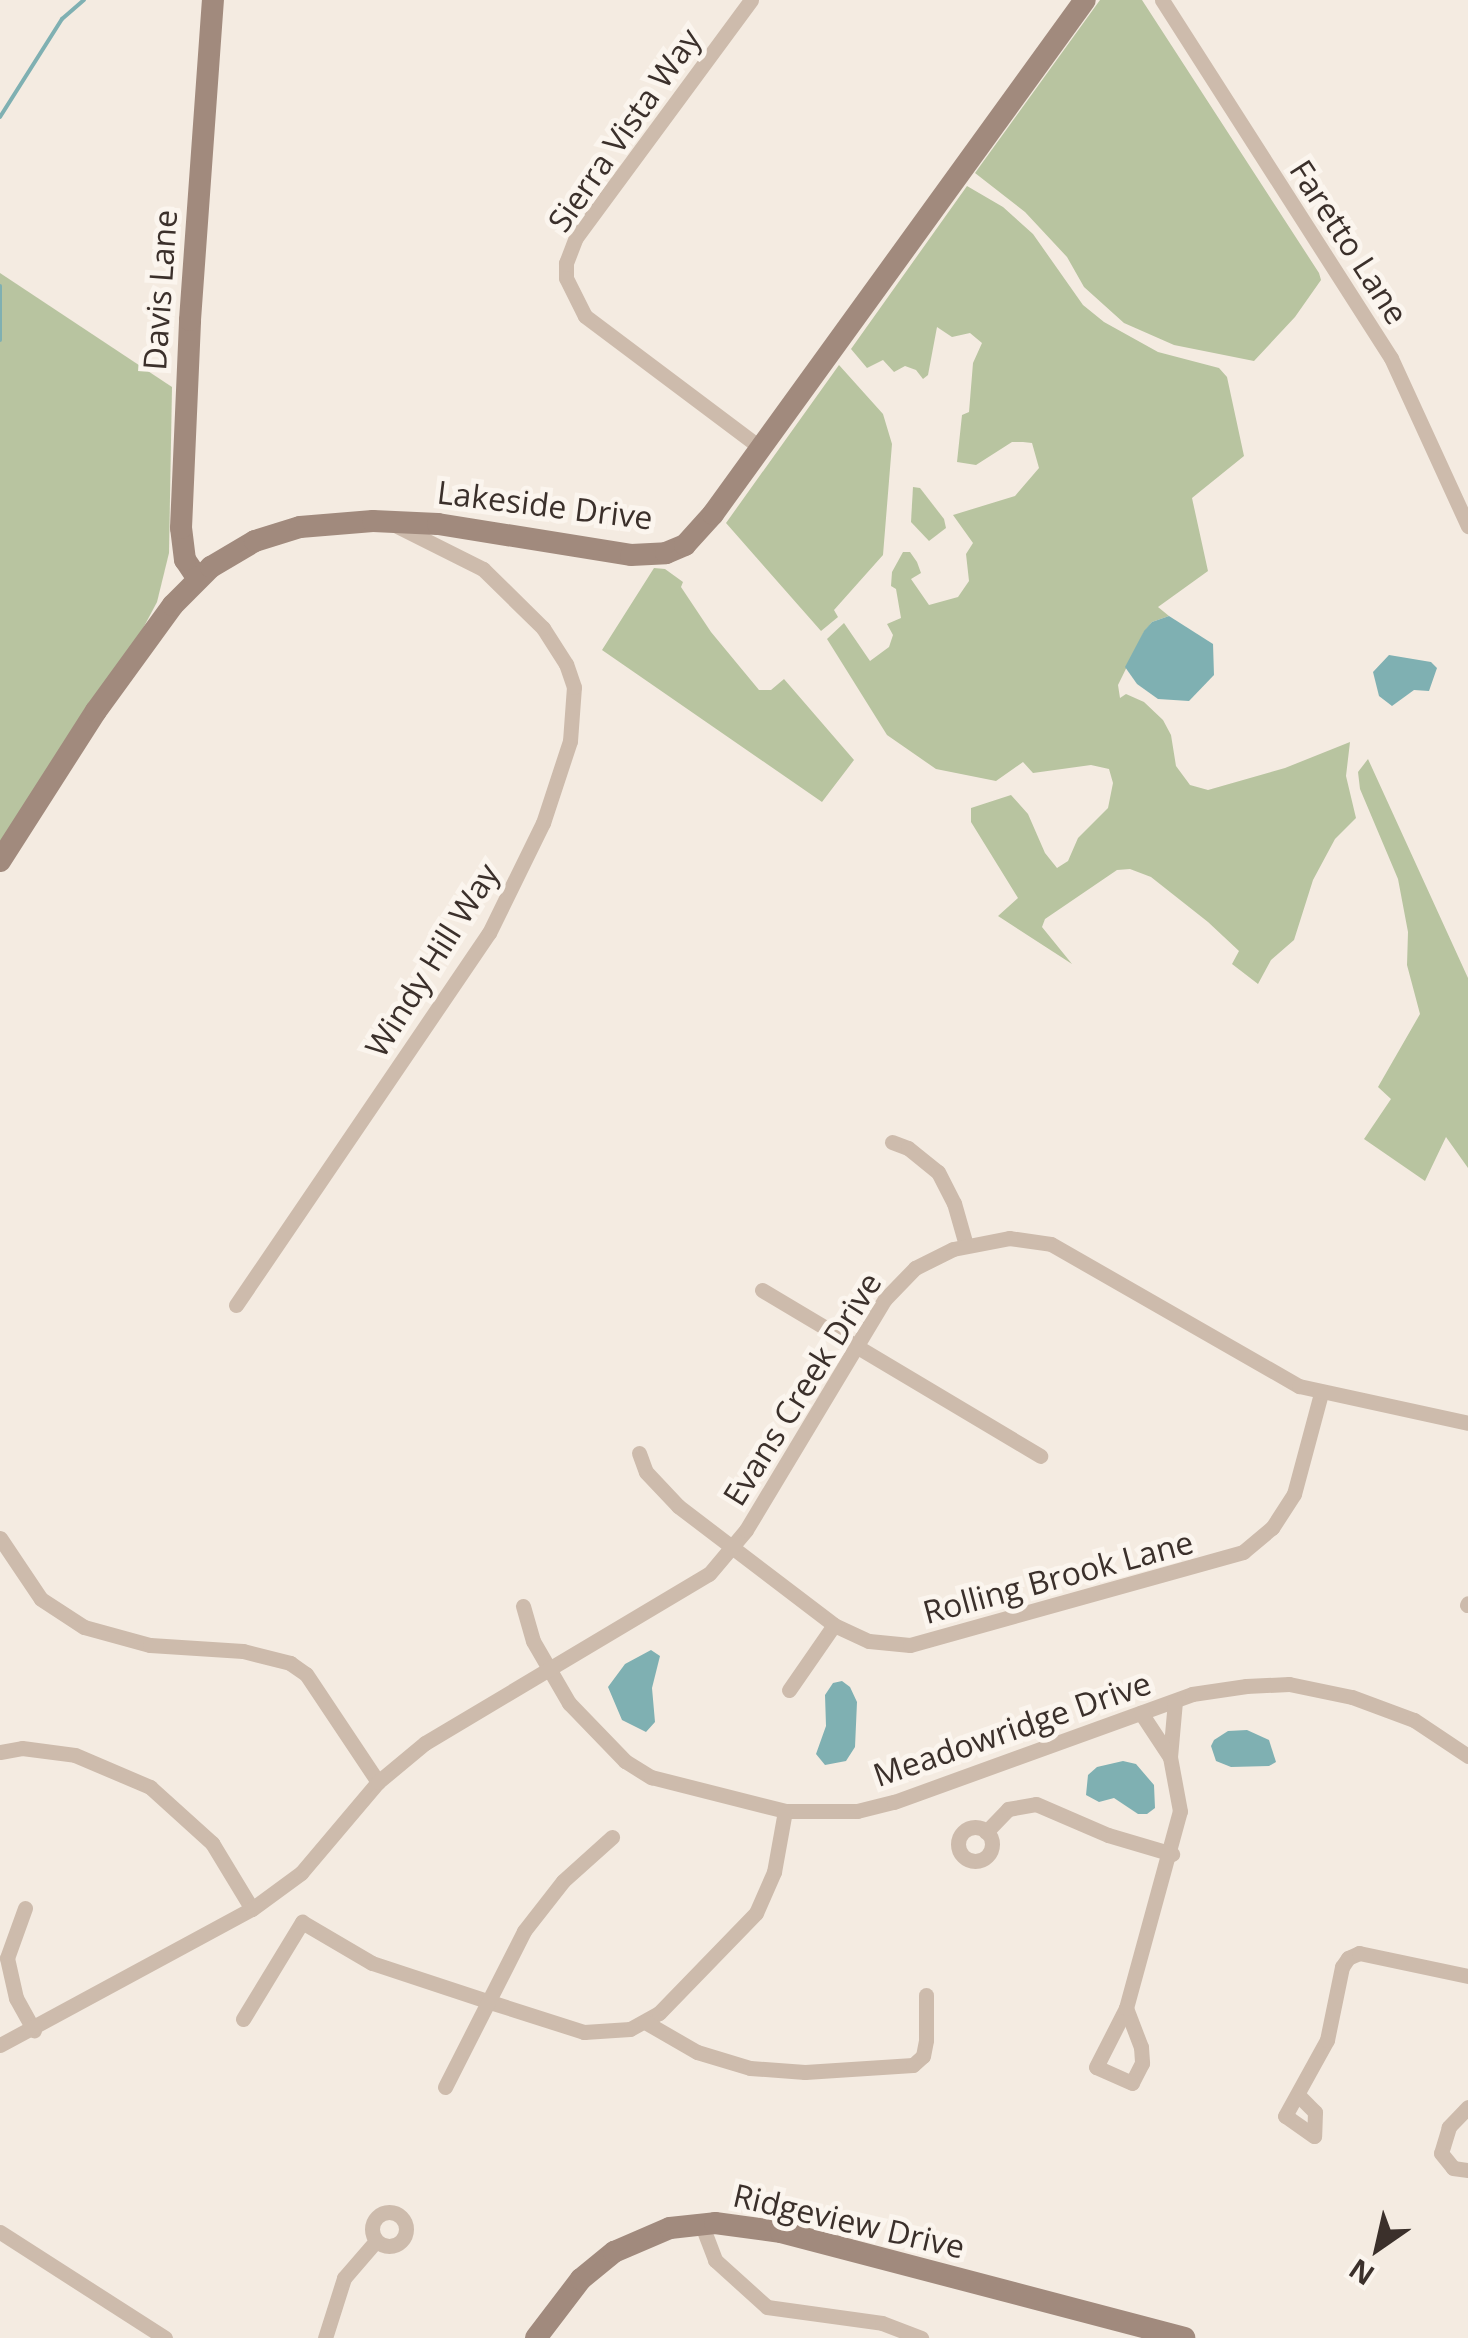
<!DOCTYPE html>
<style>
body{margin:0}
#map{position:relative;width:1468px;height:2338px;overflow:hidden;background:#f4ebe1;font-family:"Open Sans",sans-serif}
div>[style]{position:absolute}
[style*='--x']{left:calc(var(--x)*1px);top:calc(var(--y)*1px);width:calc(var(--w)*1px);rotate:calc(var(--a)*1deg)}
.green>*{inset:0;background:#b8c4a0}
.water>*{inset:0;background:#7fb0b2}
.stream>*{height:4px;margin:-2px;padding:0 2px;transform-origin:2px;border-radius:2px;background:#7fb0b2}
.street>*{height:15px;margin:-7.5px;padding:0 7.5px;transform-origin:7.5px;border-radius:7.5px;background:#cdbbac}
.street>.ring{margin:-7.5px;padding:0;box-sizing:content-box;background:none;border:15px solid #cdbbac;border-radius:50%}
.secondary>*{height:22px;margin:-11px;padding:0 11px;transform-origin:11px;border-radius:11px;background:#a18a7d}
span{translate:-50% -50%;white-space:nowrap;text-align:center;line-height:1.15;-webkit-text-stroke:10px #fbf5ee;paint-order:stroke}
.street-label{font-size:32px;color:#3b302b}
.north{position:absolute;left:1328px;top:2198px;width:100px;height:100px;-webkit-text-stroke:8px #fbf5ee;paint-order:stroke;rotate:214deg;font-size:28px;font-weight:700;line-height:40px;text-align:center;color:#3b302b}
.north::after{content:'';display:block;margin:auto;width:35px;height:45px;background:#3b302b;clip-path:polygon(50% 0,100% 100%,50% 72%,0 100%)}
</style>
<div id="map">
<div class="green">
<div style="clip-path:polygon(1100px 0,1142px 0,1319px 273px,1321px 280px,1295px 317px,1254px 361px,1174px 345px,1124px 323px,1084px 287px,1067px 257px,1025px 212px,975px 173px)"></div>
<div style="clip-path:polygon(967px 186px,1003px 207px,1033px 234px,1083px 305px,1104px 322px,1158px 352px,1219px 368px,1227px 377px,1244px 456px,1192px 498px,1208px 571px,1158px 607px,1169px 616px,1152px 622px,1144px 632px,1118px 685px,1120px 698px,1126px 694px,1144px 702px,1163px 720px,1171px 735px,1176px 766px,1190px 785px,1208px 790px,1285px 768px,1350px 742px,1346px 776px,1356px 818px,1335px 839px,1313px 880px,1294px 940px,1271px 960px,1258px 984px,1232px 964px,1239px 951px,1208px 922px,1151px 877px,1130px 869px,1117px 870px,1045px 919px,1042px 927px,1072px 964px,998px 916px,1018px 898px,971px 822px,971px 808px,1011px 795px,1028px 814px,1045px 853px,1057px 868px,1068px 861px,1078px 838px,1108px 808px,1113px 783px,1109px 769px,1091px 765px,1033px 773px,1023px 762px,996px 781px,936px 769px,887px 735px,827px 639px,844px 623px,870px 661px,889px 647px,893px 635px,887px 624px,901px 618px,896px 589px,891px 586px,892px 572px,903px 552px,910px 552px,917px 562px,921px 573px,911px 579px,929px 605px,958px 597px,969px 581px,966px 554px,973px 543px,953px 515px,1015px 496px,1039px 468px,1032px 443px,1023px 442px,1012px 442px,976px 465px,957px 462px,962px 415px,969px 412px,973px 363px,982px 343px,970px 333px,952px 337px,937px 327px,928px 375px,923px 379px,916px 370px,905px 366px,894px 372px,883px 360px,867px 368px,851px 349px)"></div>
<div style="clip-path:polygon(0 273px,172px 387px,169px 553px,157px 602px,122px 668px,0 857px)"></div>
<div style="clip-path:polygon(839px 365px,883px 414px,892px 444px,883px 555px,834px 610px,838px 617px,821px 631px,726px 523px)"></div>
<div style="clip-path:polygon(913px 487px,920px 488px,944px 519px,946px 528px,929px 541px,911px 522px)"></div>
<div style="clip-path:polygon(654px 568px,665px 569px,683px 582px,681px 587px,711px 632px,759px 690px,771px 690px,784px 679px,854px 760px,822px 802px,602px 650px)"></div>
<div style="clip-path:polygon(1368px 759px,1468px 978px,1468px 1168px,1446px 1137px,1425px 1181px,1364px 1139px,1391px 1099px,1378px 1087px,1420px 1014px,1407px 965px,1408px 932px,1398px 879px,1360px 789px,1358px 772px)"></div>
</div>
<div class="water">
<div style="clip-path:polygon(1169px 616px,1213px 644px,1214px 675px,1189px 701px,1158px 699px,1137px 684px,1125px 667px,1144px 631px,1152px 622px)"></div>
<div style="clip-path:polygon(1389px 655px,1431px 662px,1437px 668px,1429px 691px,1414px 690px,1392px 706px,1379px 696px,1373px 672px)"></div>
<div style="clip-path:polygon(651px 1650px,660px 1656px,652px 1688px,655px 1722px,646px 1732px,622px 1720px,608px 1687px,625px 1664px)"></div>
<div style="clip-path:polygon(842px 1681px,850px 1687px,857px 1702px,855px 1747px,846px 1761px,825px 1765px,816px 1754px,826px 1726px,825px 1695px,833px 1683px)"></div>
<div style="clip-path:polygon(1247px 1730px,1269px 1740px,1276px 1762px,1269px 1766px,1231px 1767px,1216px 1761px,1211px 1746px,1214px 1740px,1228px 1731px)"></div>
<div style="clip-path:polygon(1123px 1761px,1136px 1764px,1154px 1785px,1155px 1808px,1147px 1814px,1138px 1814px,1114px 1798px,1099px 1802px,1086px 1795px,1088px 1775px,1097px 1767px)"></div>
</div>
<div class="stream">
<div style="--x:0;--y:117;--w:116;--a:-57.7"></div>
<div style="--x:62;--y:19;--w:29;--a:-41"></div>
<div style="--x:0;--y:286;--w:54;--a:90"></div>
</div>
<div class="street">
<div style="--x:751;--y:0;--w:295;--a:126.4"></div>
<div style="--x:576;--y:237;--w:28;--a:111"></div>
<div style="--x:566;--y:263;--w:15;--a:90"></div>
<div style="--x:566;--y:278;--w:42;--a:63.4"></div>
<div style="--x:585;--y:316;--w:220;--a:36.9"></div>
<div style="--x:1162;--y:0;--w:425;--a:57.4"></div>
<div style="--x:1391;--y:358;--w:185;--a:65.4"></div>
<div style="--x:892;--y:1142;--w:17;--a:21"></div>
<div style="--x:908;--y:1148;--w:38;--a:39"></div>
<div style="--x:938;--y:1172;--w:35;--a:63"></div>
<div style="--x:954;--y:1203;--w:44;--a:74.1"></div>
<div style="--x:762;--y:1290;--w:324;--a:30.8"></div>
<div style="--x:236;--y:1305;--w:450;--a:-55.8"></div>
<div style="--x:489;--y:933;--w:123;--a:-63.9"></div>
<div style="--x:543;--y:823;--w:86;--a:-71.8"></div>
<div style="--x:570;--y:741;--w:54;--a:-85.8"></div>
<div style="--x:574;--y:687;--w:24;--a:-109"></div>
<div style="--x:566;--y:664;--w:43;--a:-122.6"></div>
<div style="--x:543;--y:628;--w:84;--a:-135.5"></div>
<div style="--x:483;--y:569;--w:96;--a:-153.4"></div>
<div style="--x:639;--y:1453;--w:20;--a:70"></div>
<div style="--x:646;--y:1472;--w:47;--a:46.7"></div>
<div style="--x:678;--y:1506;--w:196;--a:37.3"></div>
<div style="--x:834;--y:1625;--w:38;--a:25"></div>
<div style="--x:869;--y:1641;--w:41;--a:5.6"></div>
<div style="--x:910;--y:1645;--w:346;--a:-15.6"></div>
<div style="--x:1243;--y:1552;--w:38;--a:-40"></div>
<div style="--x:1272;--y:1528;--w:40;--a:-57.1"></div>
<div style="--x:1294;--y:1494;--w:105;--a:-75"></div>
<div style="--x:0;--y:1538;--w:73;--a:56.1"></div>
<div style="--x:41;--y:1599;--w:51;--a:33.1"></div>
<div style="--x:84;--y:1627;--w:68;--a:15.3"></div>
<div style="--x:150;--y:1645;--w:93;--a:3.7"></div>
<div style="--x:243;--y:1651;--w:49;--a:14.3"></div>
<div style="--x:290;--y:1663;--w:19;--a:35"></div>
<div style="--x:306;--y:1674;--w:130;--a:56.3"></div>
<div style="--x:1467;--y:1605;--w:2;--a:-63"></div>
<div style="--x:523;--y:1606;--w:36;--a:74"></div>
<div style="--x:533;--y:1641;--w:72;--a:59.9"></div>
<div style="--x:569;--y:1703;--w:81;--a:46"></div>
<div style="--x:625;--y:1761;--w:31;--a:32"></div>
<div style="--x:651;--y:1777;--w:138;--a:14.2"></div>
<div style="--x:785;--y:1811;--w:72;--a:0"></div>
<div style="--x:857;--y:1811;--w:38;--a:-14"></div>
<div style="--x:894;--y:1802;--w:317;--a:-19.9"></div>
<div style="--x:1192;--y:1694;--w:55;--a:-8.4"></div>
<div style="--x:1246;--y:1686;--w:43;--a:-2.7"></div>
<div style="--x:1289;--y:1684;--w:64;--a:11.7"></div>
<div style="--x:1352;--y:1697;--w:66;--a:20.4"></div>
<div style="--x:1414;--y:1720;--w:65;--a:33.7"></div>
<div style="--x:789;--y:1690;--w:79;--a:-55.3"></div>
<div style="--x:0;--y:1752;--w:22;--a:-10"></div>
<div style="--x:22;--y:1748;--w:53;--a:7.5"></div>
<div style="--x:75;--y:1755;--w:82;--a:23.1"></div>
<div style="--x:150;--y:1787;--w:84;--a:42.1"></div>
<div style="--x:212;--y:1843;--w:77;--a:58.8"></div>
<div style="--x:1170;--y:1757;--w:56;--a:-84.9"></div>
<div class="ring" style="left:958px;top:1827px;width:19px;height:19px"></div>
<div style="--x:986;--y:1832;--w:32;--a:-46"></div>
<div style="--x:1008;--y:1809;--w:28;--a:-10"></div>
<div style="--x:1036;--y:1804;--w:78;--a:23.3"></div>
<div style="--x:1108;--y:1835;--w:67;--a:16.5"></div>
<div style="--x:25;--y:1908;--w:53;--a:109.8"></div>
<div style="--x:7;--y:1958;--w:41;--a:77.3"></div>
<div style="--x:16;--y:1998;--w:37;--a:61"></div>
<div style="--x:1126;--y:2008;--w:42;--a:69"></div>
<div style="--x:1141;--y:2047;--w:16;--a:86"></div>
<div style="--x:1142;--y:2063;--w:22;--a:117"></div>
<div style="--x:1132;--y:2083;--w:39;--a:-156"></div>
<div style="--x:1096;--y:2067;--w:66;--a:-63"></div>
<div style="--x:1126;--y:2008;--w:204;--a:-74.7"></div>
<div style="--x:1180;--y:1811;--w:55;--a:-100.5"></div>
<div style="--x:1170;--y:1757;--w:53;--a:-123.4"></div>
<div style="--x:243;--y:2019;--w:114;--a:-58.7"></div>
<div style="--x:302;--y:1922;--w:81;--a:30.4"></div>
<div style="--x:372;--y:1963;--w:124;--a:18.3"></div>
<div style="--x:490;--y:2002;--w:99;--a:17.7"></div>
<div style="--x:584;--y:2032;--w:46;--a:-3.7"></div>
<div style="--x:630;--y:2029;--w:33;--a:-29"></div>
<div style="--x:659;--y:2013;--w:139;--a:-45.9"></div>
<div style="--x:756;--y:1913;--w:45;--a:-66.3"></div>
<div style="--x:774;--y:1872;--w:62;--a:-79.8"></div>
<div style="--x:645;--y:2022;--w:60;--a:30"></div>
<div style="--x:697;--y:2052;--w:55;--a:16.8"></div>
<div style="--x:750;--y:2068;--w:55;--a:4.2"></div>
<div style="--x:805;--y:2072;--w:108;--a:-3.7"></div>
<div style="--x:913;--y:2065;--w:13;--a:-42"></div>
<div style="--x:923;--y:2056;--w:16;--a:-79"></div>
<div style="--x:926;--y:2040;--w:45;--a:-90"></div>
<div style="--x:0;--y:2045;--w:286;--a:-28.4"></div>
<div style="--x:252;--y:1909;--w:61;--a:-36.3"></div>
<div style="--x:301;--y:1873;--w:119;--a:-49.8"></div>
<div style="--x:378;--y:1782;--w:61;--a:-39.7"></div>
<div style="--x:425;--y:1743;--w:330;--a:-30.8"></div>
<div style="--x:709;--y:1574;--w:57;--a:-49.9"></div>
<div style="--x:746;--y:1530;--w:270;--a:-59"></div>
<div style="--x:885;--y:1299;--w:43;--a:-45.9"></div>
<div style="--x:915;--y:1268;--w:42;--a:-26.6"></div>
<div style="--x:953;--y:1249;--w:57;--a:-11.1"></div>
<div style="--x:1009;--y:1238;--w:42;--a:8.1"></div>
<div style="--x:1051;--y:1244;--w:286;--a:29.8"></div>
<div style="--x:1299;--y:1386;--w:173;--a:12.3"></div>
<div style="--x:445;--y:2087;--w:175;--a:-63.1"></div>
<div style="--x:524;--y:1931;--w:63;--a:-52"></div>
<div style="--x:563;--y:1881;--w:66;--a:-41.9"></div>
<div style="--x:1298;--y:2095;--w:24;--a:45"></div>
<div style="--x:1315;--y:2112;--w:24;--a:92"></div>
<div style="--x:1314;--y:2136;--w:35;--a:-145"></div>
<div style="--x:1285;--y:2116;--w:87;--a:-61.1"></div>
<div style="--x:1327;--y:2040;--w:75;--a:-78.4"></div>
<div style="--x:1342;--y:1967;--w:11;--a:-56"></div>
<div style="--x:1348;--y:1958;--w:12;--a:-24"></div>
<div style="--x:1359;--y:1953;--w:111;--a:11.9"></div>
<div style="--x:1468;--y:2107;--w:28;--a:134"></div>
<div style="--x:1449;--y:2127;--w:27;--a:107"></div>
<div style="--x:1441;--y:2153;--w:19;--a:51"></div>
<div style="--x:1453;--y:2168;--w:15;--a:8"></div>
<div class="ring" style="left:372px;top:2212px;width:19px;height:19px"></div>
<div style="--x:701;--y:2223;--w:40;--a:69"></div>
<div style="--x:715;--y:2260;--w:70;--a:42.1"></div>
<div style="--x:767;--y:2307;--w:116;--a:7.9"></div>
<div style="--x:882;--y:2323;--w:42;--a:21"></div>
<div style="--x:0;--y:2232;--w:196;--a:32.7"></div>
<div style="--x:325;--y:2338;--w:63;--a:-72.4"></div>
<div style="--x:344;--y:2278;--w:49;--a:-49.1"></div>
</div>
<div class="secondary">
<div style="--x:198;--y:579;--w:23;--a:-124"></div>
<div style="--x:185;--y:560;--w:32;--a:-97"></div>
<div style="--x:181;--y:528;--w:208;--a:-87.5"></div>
<div style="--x:190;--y:320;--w:321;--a:-85.9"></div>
<div style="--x:0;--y:861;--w:178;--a:-57.4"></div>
<div style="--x:96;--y:711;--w:131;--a:-54"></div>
<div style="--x:173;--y:605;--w:54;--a:-45"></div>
<div style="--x:211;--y:567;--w:51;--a:-30.6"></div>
<div style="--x:255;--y:541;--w:47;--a:-17.3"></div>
<div style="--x:300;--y:527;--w:73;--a:-4.7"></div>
<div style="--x:373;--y:521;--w:65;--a:2.6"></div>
<div style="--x:438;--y:524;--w:195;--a:9.1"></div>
<div style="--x:631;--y:555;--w:35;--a:-3"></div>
<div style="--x:666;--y:553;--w:21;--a:-23"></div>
<div style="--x:685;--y:545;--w:42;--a:-47.9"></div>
<div style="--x:713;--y:514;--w:634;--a:-54.11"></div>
<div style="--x:536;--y:2338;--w:74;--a:-52.7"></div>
<div style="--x:581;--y:2279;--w:43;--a:-39.3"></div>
<div style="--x:614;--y:2252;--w:61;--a:-23.2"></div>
<div style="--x:670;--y:2228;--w:45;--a:-6.3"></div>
<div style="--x:715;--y:2223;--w:67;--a:7.8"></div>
<div style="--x:781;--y:2232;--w:417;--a:14.7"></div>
</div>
<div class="street-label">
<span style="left:624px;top:130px;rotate:-55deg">Sierra Vista Way</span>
<span style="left:1349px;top:242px;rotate:57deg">Faretto Lane</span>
<span style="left:160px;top:290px;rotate:-86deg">Davis Lane</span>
<span style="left:545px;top:505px;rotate:7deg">Lakeside Drive</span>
<span style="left:432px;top:960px;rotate:-58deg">Windy Hill Way</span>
<span style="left:802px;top:1389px;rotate:-58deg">Evans Creek Drive</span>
<span style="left:1058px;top:1577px;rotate:-15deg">Rolling Brook Lane</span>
<span style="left:1012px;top:1729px;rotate:-19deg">Meadowridge Drive</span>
<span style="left:849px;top:2221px;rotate:13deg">Ridgeview Drive</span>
</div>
<div class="north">N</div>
</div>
